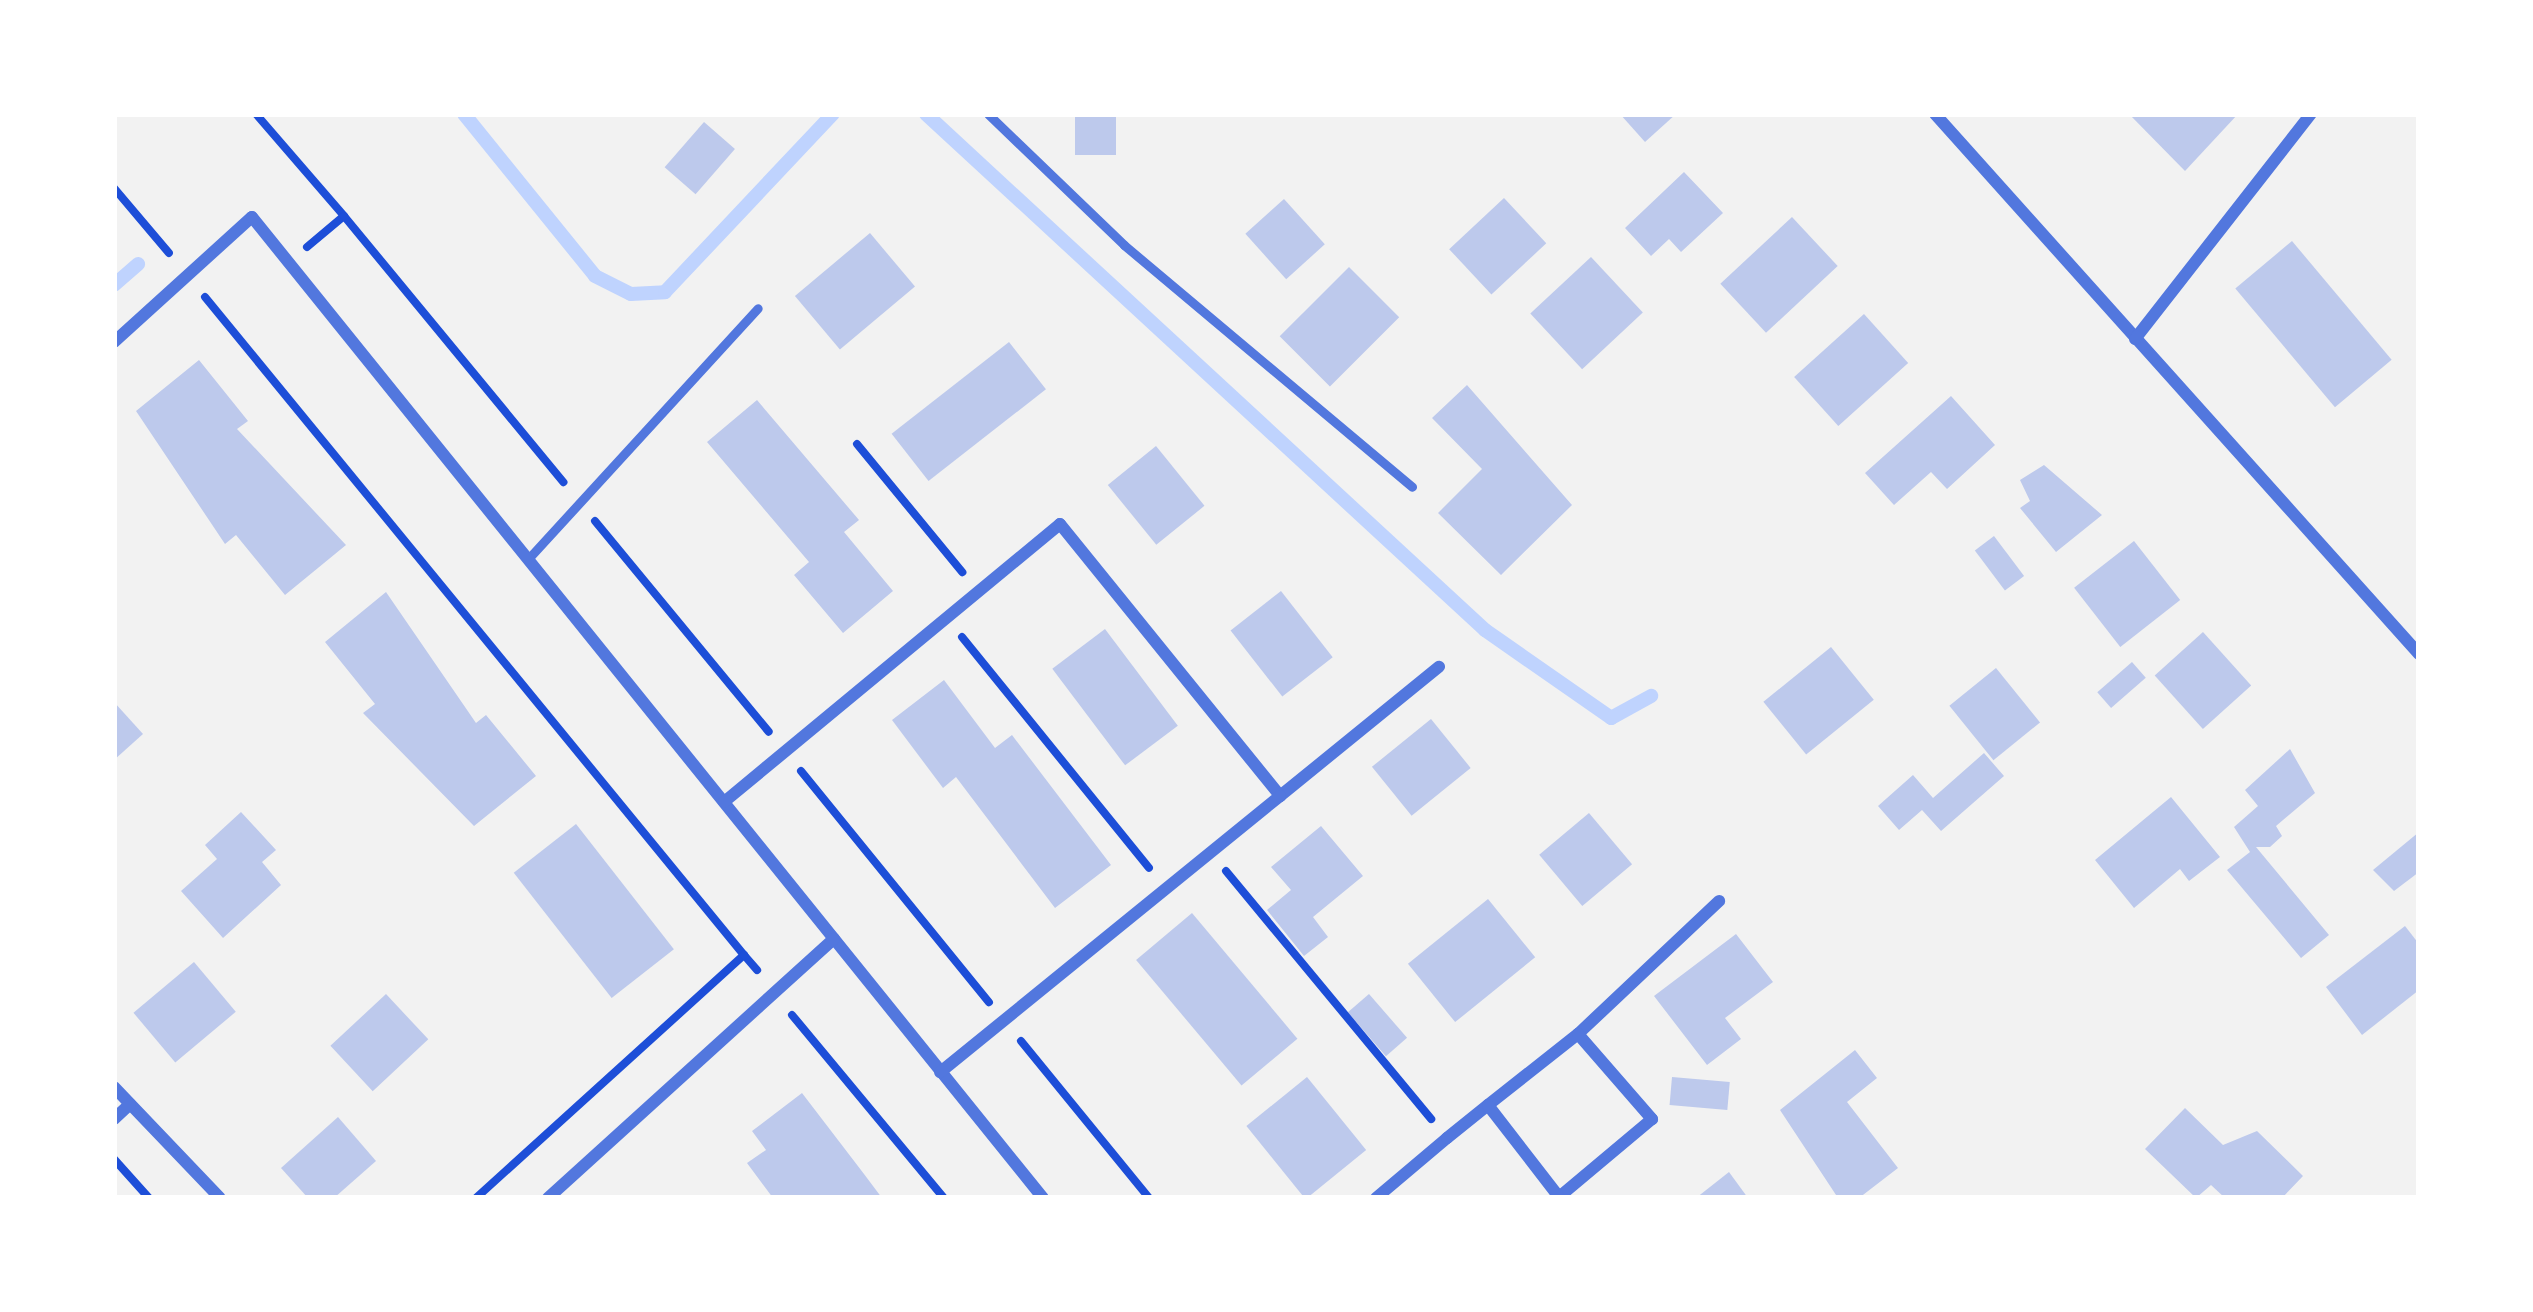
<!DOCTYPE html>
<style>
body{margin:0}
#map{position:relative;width:2533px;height:1312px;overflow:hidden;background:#f2f2f2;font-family:"Golos Text",sans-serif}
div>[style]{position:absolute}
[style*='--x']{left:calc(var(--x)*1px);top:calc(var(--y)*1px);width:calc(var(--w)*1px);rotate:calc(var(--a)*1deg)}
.stream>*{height:14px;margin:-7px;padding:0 7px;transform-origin:7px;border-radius:7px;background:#bfd3fe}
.building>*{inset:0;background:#bdc9ec;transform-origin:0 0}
.path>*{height:8px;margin:-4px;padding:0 4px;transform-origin:4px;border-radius:4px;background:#1d4ed8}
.service>*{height:9px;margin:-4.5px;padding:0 4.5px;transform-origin:4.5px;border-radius:4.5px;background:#5277de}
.minor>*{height:12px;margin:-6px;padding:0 6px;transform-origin:6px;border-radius:6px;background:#5277de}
span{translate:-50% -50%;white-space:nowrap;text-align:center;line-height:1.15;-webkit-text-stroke:9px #fff;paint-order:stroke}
.frame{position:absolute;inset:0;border:117px solid #fff;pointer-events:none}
</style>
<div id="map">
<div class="stream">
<div style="--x:464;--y:114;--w:208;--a:51"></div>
<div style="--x:595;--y:276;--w:40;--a:26.6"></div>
<div style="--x:631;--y:294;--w:34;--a:-3"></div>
<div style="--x:665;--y:292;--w:245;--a:-46.7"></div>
<div style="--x:926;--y:114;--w:761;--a:42.71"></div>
<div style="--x:1485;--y:630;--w:154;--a:34.9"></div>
<div style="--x:1611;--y:718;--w:46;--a:-28.8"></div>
<div style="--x:114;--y:285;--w:32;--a:-41"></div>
</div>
<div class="building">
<div style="left:1075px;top:114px;width:41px;height:41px"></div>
<div style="clip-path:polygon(1620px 114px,1676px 114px,1645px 142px)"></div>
<div style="clip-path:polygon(2129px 114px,2238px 114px,2185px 171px)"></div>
<div style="left:704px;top:122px;width:41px;height:60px;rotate:41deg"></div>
<div style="clip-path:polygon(1684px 172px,1723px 213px,1681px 252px,1669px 239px,1651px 256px,1625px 228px)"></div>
<div style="left:1504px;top:198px;width:62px;height:75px;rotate:47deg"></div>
<div style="left:1284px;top:199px;width:61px;height:52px;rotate:48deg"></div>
<div style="left:1792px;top:217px;width:67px;height:98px;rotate:47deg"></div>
<div style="left:870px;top:233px;width:70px;height:98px;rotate:50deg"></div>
<div style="left:2292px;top:241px;width:155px;height:74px;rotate:50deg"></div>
<div style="left:1591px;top:257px;width:76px;height:83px;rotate:47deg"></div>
<div style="left:1349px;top:267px;width:71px;height:98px;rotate:45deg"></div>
<div style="left:1864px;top:314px;width:66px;height:94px;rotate:48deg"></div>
<div style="left:1009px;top:342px;width:60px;height:149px;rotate:52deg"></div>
<div style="clip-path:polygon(199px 360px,248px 421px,237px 429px,346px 545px,285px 595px,236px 535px,225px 544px,136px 411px)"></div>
<div style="clip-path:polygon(1467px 385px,1572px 505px,1501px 575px,1438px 513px,1482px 469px,1432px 418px)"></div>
<div style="clip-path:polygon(1951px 396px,1995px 445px,1947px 489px,1931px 472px,1894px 505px,1865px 473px)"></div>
<div style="clip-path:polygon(757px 400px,859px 520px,844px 532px,893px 591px,843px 633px,794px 575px,809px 562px,707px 442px)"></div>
<div style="left:1156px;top:446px;width:77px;height:62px;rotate:51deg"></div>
<div style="clip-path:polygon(2044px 465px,2102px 515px,2056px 552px,2020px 508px,2030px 501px,2020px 480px)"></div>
<div style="left:1994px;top:536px;width:50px;height:24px;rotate:53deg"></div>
<div style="left:2134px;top:541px;width:75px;height:76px;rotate:52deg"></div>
<div style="left:1281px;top:591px;width:84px;height:64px;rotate:52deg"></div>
<div style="clip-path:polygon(386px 592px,476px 723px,486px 715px,536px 776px,474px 826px,363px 713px,375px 704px,325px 642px)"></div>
<div style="left:1105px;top:629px;width:121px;height:66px;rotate:53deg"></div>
<div style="left:2203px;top:632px;width:72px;height:65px;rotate:48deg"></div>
<div style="left:1831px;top:647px;width:68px;height:87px;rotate:51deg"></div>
<div style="left:2132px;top:662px;width:21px;height:46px;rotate:49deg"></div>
<div style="left:1996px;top:668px;width:70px;height:60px;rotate:51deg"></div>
<div style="clip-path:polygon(944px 680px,995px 748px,1012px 735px,1111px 865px,1055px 908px,956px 777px,943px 788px,892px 720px)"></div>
<div style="clip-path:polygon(114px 702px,143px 734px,114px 760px)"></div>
<div style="left:1431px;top:719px;width:63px;height:76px;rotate:51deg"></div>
<div style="clip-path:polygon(2290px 749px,2315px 793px,2276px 826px,2282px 836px,2270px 847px,2256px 847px,2329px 935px,2301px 958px,2227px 870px,2250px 852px,2234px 827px,2258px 806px,2245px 790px)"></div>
<div style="clip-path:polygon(1984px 753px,2004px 776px,1941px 831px,1922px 810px,1899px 830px,1878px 806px,1913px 775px,1933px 798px)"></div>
<div style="clip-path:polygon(2171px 797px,2220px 857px,2189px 881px,2180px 869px,2134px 908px,2095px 860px)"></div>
<div style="clip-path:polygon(241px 812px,276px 850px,262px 862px,281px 885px,223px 938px,181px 891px,217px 859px,205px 845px)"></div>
<div style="left:1589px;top:813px;width:67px;height:65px;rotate:50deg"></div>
<div style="left:576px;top:824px;width:159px;height:79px;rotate:52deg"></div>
<div style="clip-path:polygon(1321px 826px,1363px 876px,1313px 917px,1328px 937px,1304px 956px,1267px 910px,1291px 890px,1271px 867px)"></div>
<div style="clip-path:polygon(2419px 832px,2419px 872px,2394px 891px,2373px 870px)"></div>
<div style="left:1488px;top:899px;width:75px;height:103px;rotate:51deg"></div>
<div style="left:1192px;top:913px;width:164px;height:73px;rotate:50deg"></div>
<div style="clip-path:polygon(2405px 926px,2419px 944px,2419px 990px,2362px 1035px,2326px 987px)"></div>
<div style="clip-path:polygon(1736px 934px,1773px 982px,1725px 1018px,1741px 1039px,1707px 1065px,1654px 996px)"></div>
<div style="left:194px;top:962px;width:65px;height:79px;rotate:50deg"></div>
<div style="left:386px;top:994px;width:62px;height:76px;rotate:47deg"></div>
<div style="left:1369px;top:994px;width:58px;height:28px;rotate:49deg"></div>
<div style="clip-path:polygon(1855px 1050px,1877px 1078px,1847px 1102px,1898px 1168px,1859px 1198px,1838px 1198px,1780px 1110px)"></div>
<div style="left:1307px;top:1077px;width:94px;height:78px;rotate:51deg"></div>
<div style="left:1672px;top:1077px;width:58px;height:28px;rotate:5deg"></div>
<div style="clip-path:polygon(802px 1093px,864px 1174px,882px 1198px,773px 1198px,747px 1163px,766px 1150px,752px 1131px)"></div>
<div style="clip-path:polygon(2185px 1108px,2223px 1145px,2257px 1131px,2303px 1176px,2282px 1198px,2225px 1198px,2211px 1185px,2196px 1198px,2145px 1149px)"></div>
<div style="clip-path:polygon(338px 1117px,376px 1161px,334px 1198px,308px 1198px,281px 1168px)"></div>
<div style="clip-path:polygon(1729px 1172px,1748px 1198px,1696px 1198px)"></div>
</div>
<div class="path">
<div style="--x:256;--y:114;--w:135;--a:49.2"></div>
<div style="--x:114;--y:188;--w:85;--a:49.8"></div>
<div style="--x:307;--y:247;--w:48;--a:-40"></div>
<div style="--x:344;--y:216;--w:345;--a:50.5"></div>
<div style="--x:205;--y:297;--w:851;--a:50.68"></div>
<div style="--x:857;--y:444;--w:166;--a:50.6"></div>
<div style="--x:595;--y:521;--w:273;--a:50.5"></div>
<div style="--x:962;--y:637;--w:297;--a:51"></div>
<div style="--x:801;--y:771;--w:298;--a:50.9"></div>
<div style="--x:1226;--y:871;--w:322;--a:50.4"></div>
<div style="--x:792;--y:1015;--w:238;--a:50.3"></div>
<div style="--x:1021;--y:1041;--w:203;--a:50.8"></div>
<div style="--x:114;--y:1159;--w:52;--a:48.1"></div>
<div style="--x:476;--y:1198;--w:362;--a:-42.2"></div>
<div style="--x:744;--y:955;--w:20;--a:49"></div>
</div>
<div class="service">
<div style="--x:988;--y:114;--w:189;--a:43.9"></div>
<div style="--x:1124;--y:245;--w:376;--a:40"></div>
<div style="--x:528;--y:559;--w:340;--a:-47.5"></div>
</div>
<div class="minor">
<div style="--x:1935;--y:114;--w:725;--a:48.13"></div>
<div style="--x:2135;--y:339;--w:286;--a:-52"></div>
<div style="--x:114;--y:342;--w:186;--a:-42.2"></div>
<div style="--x:252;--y:217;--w:1260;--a:51.12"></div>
<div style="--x:1280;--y:796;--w:205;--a:-39.1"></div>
<div style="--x:724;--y:802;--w:436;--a:-39.6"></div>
<div style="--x:1060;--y:524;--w:350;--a:51"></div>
<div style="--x:1280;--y:796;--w:438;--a:140.9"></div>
<div style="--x:1578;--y:1034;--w:194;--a:-43.3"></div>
<div style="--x:114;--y:1087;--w:153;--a:46.3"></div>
<div style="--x:114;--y:1119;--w:22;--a:-43"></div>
<div style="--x:548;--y:1198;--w:386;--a:-42.2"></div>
<div style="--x:1376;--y:1198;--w:93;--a:-40.2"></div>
<div style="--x:1447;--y:1138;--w:53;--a:-38.8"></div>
<div style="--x:1488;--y:1105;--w:115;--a:-38.3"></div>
<div style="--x:1578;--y:1034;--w:113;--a:49"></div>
<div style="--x:1652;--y:1119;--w:121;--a:140"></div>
<div style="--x:1559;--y:1197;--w:116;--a:-127.7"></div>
</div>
<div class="frame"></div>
</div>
